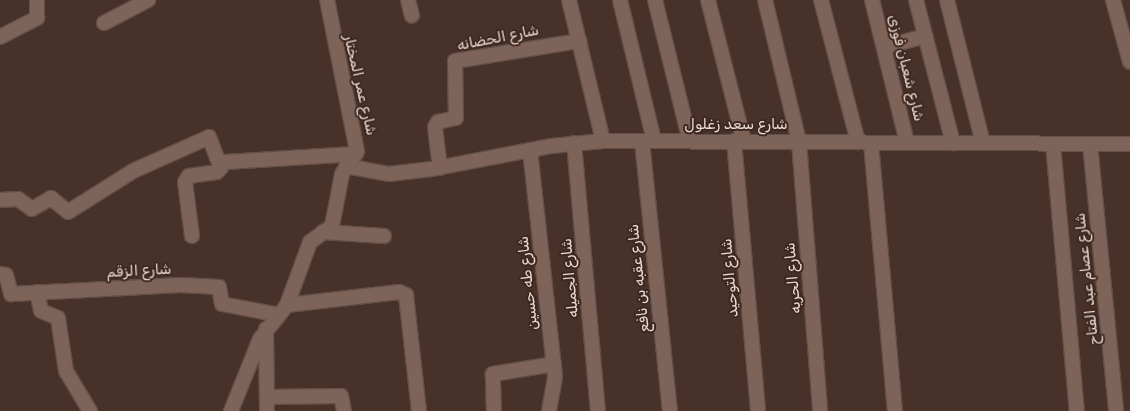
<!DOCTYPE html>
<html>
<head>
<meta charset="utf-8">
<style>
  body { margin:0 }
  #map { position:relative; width:1130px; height:411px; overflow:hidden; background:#483128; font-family:Rubik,Vazirmatn,sans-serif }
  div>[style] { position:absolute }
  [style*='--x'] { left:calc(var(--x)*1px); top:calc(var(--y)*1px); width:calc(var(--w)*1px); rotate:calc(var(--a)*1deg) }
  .roads { filter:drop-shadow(1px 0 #624f47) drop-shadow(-1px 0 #624f47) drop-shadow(0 1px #624f47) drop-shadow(0 -1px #624f47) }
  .minor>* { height:14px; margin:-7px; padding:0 7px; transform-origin:7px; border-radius:7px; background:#7e6359 }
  span { translate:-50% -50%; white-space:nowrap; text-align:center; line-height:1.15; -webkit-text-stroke:4px #3e271e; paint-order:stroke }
  .street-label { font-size:15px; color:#e8d9d3 }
</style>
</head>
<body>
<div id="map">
  <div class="roads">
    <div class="minor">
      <i style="--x:408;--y:0;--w:16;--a:76"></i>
      <i style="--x:569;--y:0;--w:145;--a:76.4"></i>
      <i style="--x:620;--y:0;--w:145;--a:76.4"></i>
      <i style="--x:655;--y:0;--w:145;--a:76.1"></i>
      <i style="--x:708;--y:0;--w:146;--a:75.7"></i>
      <i style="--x:765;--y:0;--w:146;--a:76.5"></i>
      <i style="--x:799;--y:142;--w:270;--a:85.5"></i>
      <i style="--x:821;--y:0;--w:147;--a:75.4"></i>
      <i style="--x:872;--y:0;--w:147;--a:76.2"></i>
      <i style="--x:916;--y:0;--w:148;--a:75.5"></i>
      <i style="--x:947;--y:0;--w:147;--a:75.9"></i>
      <i style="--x:1113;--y:0;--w:64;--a:74.7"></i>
      <i style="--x:104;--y:23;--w:50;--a:-27.6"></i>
      <i style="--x:0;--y:37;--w:42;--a:-27.2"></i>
      <i style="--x:37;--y:18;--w:18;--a:-90"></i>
      <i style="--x:884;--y:47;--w:43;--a:-14.7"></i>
      <i style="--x:642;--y:141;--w:271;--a:84.1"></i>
      <i style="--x:734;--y:141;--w:271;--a:84.9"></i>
      <i style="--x:574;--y:143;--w:269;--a:84.9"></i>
      <i style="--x:871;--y:143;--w:269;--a:84.9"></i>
      <i style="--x:1053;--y:144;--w:268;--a:84.9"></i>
      <i style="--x:1090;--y:144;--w:268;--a:84.4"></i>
      <i style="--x:530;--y:150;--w:228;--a:83.7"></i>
      <i style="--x:555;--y:377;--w:35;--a:100"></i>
      <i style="--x:346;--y:166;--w:44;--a:10.5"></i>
      <i style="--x:389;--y:174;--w:43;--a:-6.6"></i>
      <i style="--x:432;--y:169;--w:122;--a:-10.9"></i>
      <i style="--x:552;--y:146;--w:51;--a:-5.6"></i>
      <i style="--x:603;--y:141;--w:527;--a:0.33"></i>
      <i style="--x:440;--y:168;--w:41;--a:-97"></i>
      <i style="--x:435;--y:127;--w:6;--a:-59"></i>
      <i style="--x:438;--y:122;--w:18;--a:-13"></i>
      <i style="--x:456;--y:118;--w:57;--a:-91"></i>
      <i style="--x:455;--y:61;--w:126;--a:-9.2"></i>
      <i style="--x:0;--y:200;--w:18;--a:-3"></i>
      <i style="--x:18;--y:199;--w:17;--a:36"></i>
      <i style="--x:32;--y:209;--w:22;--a:-30"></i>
      <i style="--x:51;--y:198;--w:22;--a:39"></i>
      <i style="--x:68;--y:212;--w:77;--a:-32.2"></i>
      <i style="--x:133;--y:171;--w:83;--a:-24.1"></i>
      <i style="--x:209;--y:137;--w:33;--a:69"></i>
      <i style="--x:323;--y:232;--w:61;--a:3.8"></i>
      <i style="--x:192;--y:236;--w:54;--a:-97.4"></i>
      <i style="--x:185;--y:182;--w:7;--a:-56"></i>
      <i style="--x:189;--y:176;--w:28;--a:-8"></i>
      <i style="--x:217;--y:172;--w:13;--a:-51"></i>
      <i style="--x:225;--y:162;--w:131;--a:-3.5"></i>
      <i style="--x:0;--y:274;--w:6;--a:9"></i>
      <i style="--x:6;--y:275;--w:20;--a:75"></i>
      <i style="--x:11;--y:294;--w:170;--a:-3"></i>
      <i style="--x:181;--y:285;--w:38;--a:3"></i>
      <i style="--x:219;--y:287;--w:17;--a:80"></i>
      <i style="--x:222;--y:304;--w:58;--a:10.9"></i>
      <i style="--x:37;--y:292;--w:19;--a:78"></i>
      <i style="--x:41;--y:311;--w:18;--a:22"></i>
      <i style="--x:58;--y:318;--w:54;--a:81.4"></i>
      <i style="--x:66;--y:371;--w:47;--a:59"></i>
      <i style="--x:287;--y:305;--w:113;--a:-6.6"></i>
      <i style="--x:399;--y:292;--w:8;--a:23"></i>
      <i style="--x:406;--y:295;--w:117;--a:83.6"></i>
      <i style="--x:266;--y:329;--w:82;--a:89.3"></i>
      <i style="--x:267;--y:397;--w:74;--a:-0.8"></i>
      <i style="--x:341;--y:396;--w:15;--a:79"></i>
      <i style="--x:231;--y:411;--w:78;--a:-68.1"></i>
      <i style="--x:260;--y:339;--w:43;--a:-51.5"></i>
      <i style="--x:287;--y:305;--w:67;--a:-69.9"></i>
      <i style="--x:310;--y:242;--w:27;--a:-36"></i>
      <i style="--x:332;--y:226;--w:53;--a:-79.1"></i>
      <i style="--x:342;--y:174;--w:27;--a:-57"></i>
      <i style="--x:357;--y:151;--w:154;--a:-101.2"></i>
      <i style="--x:494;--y:411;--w:37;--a:-92"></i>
      <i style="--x:493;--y:374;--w:62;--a:-9.3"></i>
    </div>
  </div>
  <div class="street-label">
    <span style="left:498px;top:38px;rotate:-11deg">شارع الحضانه</span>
    <span style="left:906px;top:68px;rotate:76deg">شارع شعبان فوزى</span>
    <span style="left:360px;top:85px;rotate:77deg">شارع عمر المختار</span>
    <span style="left:736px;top:125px">شارع سعد زغلول</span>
    <span style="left:139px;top:271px;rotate:-3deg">شارع الزقم</span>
    <span style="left:570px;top:278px;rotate:-95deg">شارع الجميله</span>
    <span style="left:639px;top:278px;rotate:-96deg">شارع عقبه بن نافع</span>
    <span style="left:730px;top:278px;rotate:-95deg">شارع التوحيد</span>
    <span style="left:793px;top:278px;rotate:-95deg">شارع الحريه</span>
    <span style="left:1087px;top:279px;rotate:-96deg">شارع عصام عبد الفتاح</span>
    <span style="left:528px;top:283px;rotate:-96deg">شارع طه حسين</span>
  </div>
</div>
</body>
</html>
